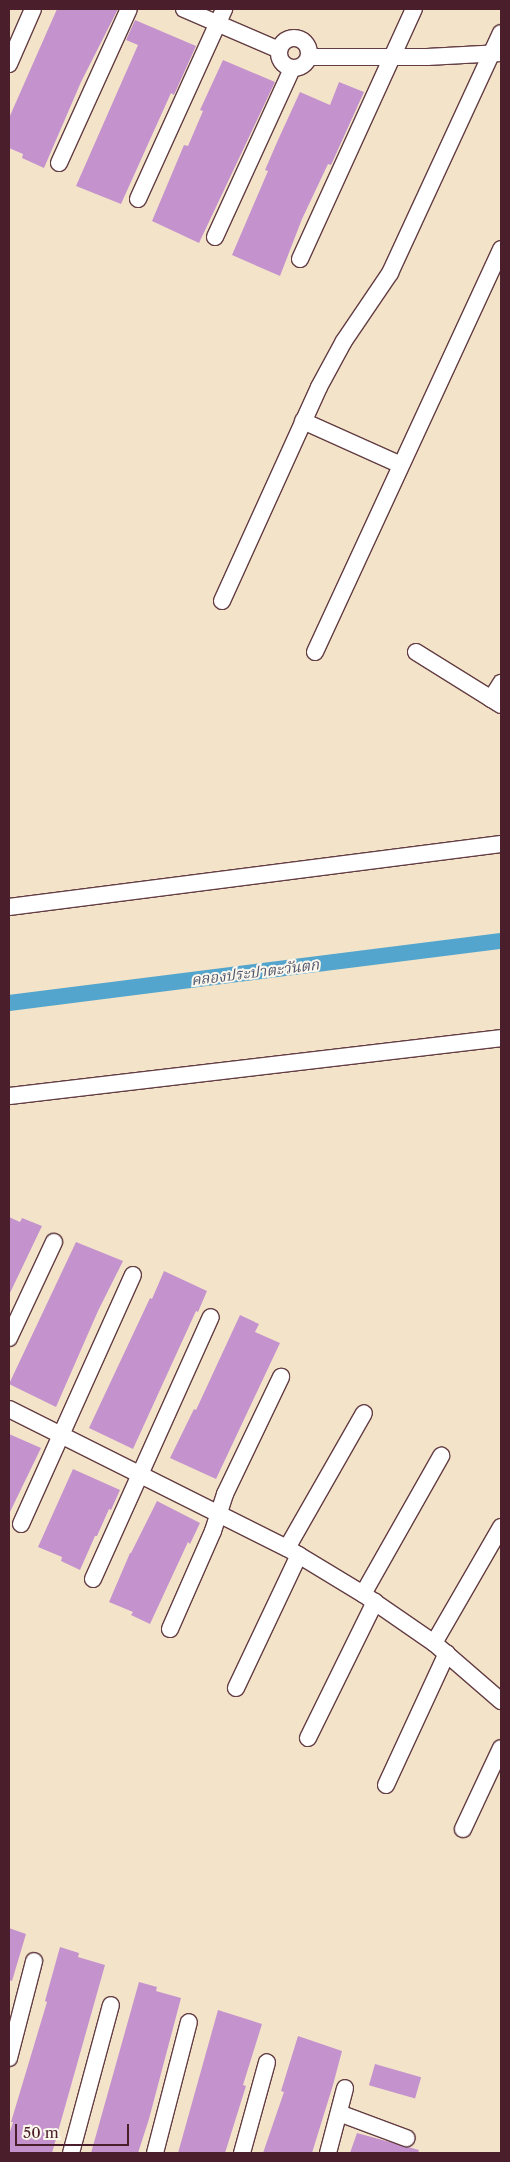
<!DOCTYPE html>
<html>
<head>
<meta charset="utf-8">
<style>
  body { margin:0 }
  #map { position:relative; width:510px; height:2162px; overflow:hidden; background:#f3e4c9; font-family:"Libre Caslon Text","Noto Serif Thai",serif }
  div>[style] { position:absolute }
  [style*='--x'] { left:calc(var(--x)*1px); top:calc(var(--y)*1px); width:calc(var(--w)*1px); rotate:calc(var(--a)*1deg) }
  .canal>* { height:16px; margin:-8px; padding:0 8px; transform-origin:8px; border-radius:8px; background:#53a5ce }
  .building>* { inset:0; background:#c493ce; transform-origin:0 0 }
  .roads { filter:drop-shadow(1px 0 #633d43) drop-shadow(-1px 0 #633d43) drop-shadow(0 1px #633d43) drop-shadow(0 -1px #633d43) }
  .minor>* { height:16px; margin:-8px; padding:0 8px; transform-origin:8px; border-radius:8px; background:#fff }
  .minor>.ring { margin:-8px; padding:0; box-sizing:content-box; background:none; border:16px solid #fff; border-radius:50% }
  span { translate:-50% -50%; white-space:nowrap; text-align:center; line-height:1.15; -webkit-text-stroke:4px #fbf7ec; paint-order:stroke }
  .water-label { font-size:15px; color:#4e556c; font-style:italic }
  .frame { position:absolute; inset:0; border:10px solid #4a1f2b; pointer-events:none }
  .scale { position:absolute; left:15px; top:2124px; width:114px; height:22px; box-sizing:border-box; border:2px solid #4a1f2b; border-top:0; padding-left:6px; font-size:15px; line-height:18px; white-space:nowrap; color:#4a1f2b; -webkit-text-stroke:4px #fbf7ec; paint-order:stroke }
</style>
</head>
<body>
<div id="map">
  <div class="canal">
    <i style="--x:9;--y:1003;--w:496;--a:-7.2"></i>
  </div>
  <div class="building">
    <i style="clip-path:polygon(57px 9px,118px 9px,81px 82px,44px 168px,22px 158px,23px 154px,9px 148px,9px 118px)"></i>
    <i style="clip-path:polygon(135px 20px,196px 46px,174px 95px,171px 93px,121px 204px,76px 186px,138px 45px,126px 40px)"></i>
    <i style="clip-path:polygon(223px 60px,275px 82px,199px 243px,152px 221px,184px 145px,188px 146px,203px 111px,200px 110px)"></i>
    <i style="clip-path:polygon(339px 82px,364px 92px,331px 165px,328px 164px,302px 219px,280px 276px,232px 255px,268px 171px,265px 170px,278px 140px,300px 92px,330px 105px)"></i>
    <i style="clip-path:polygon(9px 1217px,20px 1222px,22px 1218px,42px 1226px,9px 1295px)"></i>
    <i style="clip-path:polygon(76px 1242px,123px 1261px,98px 1311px,56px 1407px,9px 1384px)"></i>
    <i style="clip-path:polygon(164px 1271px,207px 1291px,198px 1312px,196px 1311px,133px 1449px,89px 1428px,150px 1298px,152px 1299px)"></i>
    <i style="clip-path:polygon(240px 1315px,259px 1324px,255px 1332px,280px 1343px,216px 1479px,170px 1458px,194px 1409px,196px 1410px)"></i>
    <i style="clip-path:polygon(9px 1434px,41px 1448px,9px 1514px)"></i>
    <i style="clip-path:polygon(73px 1469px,120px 1490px,111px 1510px,109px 1509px,97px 1536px,95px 1536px,80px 1570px,61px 1561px,62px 1557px,38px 1547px)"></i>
    <i style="clip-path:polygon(157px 1501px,200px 1523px,190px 1544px,188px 1542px,150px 1624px,131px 1615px,133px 1612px,109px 1602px,130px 1553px,131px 1553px)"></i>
    <i style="clip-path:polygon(9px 1928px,26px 1934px,12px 1981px,9px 1980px)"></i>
    <i style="clip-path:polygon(60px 1947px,79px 1953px,78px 1957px,105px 1965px,52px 2153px,9px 2153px,9px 2135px,13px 2122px,11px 2122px,47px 2002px,45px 2001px)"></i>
    <i style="clip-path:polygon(139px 1982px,157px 1987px,156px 1991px,181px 1998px,149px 2119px,138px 2153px,91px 2153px)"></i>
    <i style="clip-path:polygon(218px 2010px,262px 2024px,243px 2085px,246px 2086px,225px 2153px,178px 2153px)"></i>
    <i style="clip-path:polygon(298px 2036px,342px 2051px,333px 2085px,312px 2153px,263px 2153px,284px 2092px,281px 2091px)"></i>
    <i style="left:375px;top:2064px;width:48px;height:22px;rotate:16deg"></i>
    <i style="clip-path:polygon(357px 2133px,419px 2150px,418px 2153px,350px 2153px)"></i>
  </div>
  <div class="roads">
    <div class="minor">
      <i style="--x:184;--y:9;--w:103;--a:23.3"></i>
      <i class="ring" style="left:279px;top:38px;width:14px;height:14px"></i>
      <i style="--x:309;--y:57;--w:118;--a:0"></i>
      <i style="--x:427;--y:57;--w:74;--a:-3.1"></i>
      <i style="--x:9;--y:64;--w:60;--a:-66.4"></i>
      <i style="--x:59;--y:163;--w:169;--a:-65.6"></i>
      <i style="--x:138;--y:199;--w:209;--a:-65.6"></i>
      <i style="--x:215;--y:237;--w:185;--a:-65.4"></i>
      <i style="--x:300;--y:259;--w:275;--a:-65.5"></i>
      <i style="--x:303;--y:421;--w:107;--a:24.2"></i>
      <i style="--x:222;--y:601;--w:235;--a:-65.6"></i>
      <i style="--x:319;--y:387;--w:52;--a:-61.5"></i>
      <i style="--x:344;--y:341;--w:82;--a:-55.9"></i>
      <i style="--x:390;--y:273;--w:264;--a:-65.2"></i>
      <i style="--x:315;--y:652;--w:444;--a:-65.2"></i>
      <i style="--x:416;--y:652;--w:100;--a:31.9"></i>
      <i style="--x:491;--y:699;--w:19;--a:-58"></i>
      <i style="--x:9;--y:907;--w:496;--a:-7.3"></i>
      <i style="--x:9;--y:1096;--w:495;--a:-6.7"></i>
      <i style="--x:9;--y:1338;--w:106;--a:-64.9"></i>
      <i style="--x:9;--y:1409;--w:311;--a:26.6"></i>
      <i style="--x:287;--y:1548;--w:89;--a:31.2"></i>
      <i style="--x:363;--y:1594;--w:86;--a:34.6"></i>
      <i style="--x:434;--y:1643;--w:89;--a:40.9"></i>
      <i style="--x:21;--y:1524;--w:273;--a:-65.8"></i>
      <i style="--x:287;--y:1548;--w:155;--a:-60.3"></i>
      <i style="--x:93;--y:1579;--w:287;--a:-65.8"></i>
      <i style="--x:363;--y:1594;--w:159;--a:-60.5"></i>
      <i style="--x:170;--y:1629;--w:107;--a:-66.3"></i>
      <i style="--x:213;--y:1531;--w:39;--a:-72"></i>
      <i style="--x:225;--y:1494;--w:130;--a:-64.4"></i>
      <i style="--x:434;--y:1643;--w:134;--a:-60"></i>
      <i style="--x:236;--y:1688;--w:147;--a:-64.7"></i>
      <i style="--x:308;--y:1738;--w:152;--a:-63.8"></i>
      <i style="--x:386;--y:1785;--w:145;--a:-65.2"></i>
      <i style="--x:463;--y:1829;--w:89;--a:-64.9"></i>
      <i style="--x:9;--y:2058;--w:100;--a:-75.5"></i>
      <i style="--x:339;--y:2113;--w:72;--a:20.5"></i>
      <i style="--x:71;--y:2153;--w:153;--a:-74.9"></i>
      <i style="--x:155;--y:2153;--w:135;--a:-75.5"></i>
      <i style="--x:242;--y:2153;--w:94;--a:-74.6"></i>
      <i style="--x:328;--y:2153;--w:67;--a:-75.3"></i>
    </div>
  </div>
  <div class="water-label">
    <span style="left:255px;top:972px;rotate:-7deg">คลองประปาตะวันตก</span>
  </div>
  <div class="frame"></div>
  <div class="scale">50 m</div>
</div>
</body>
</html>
